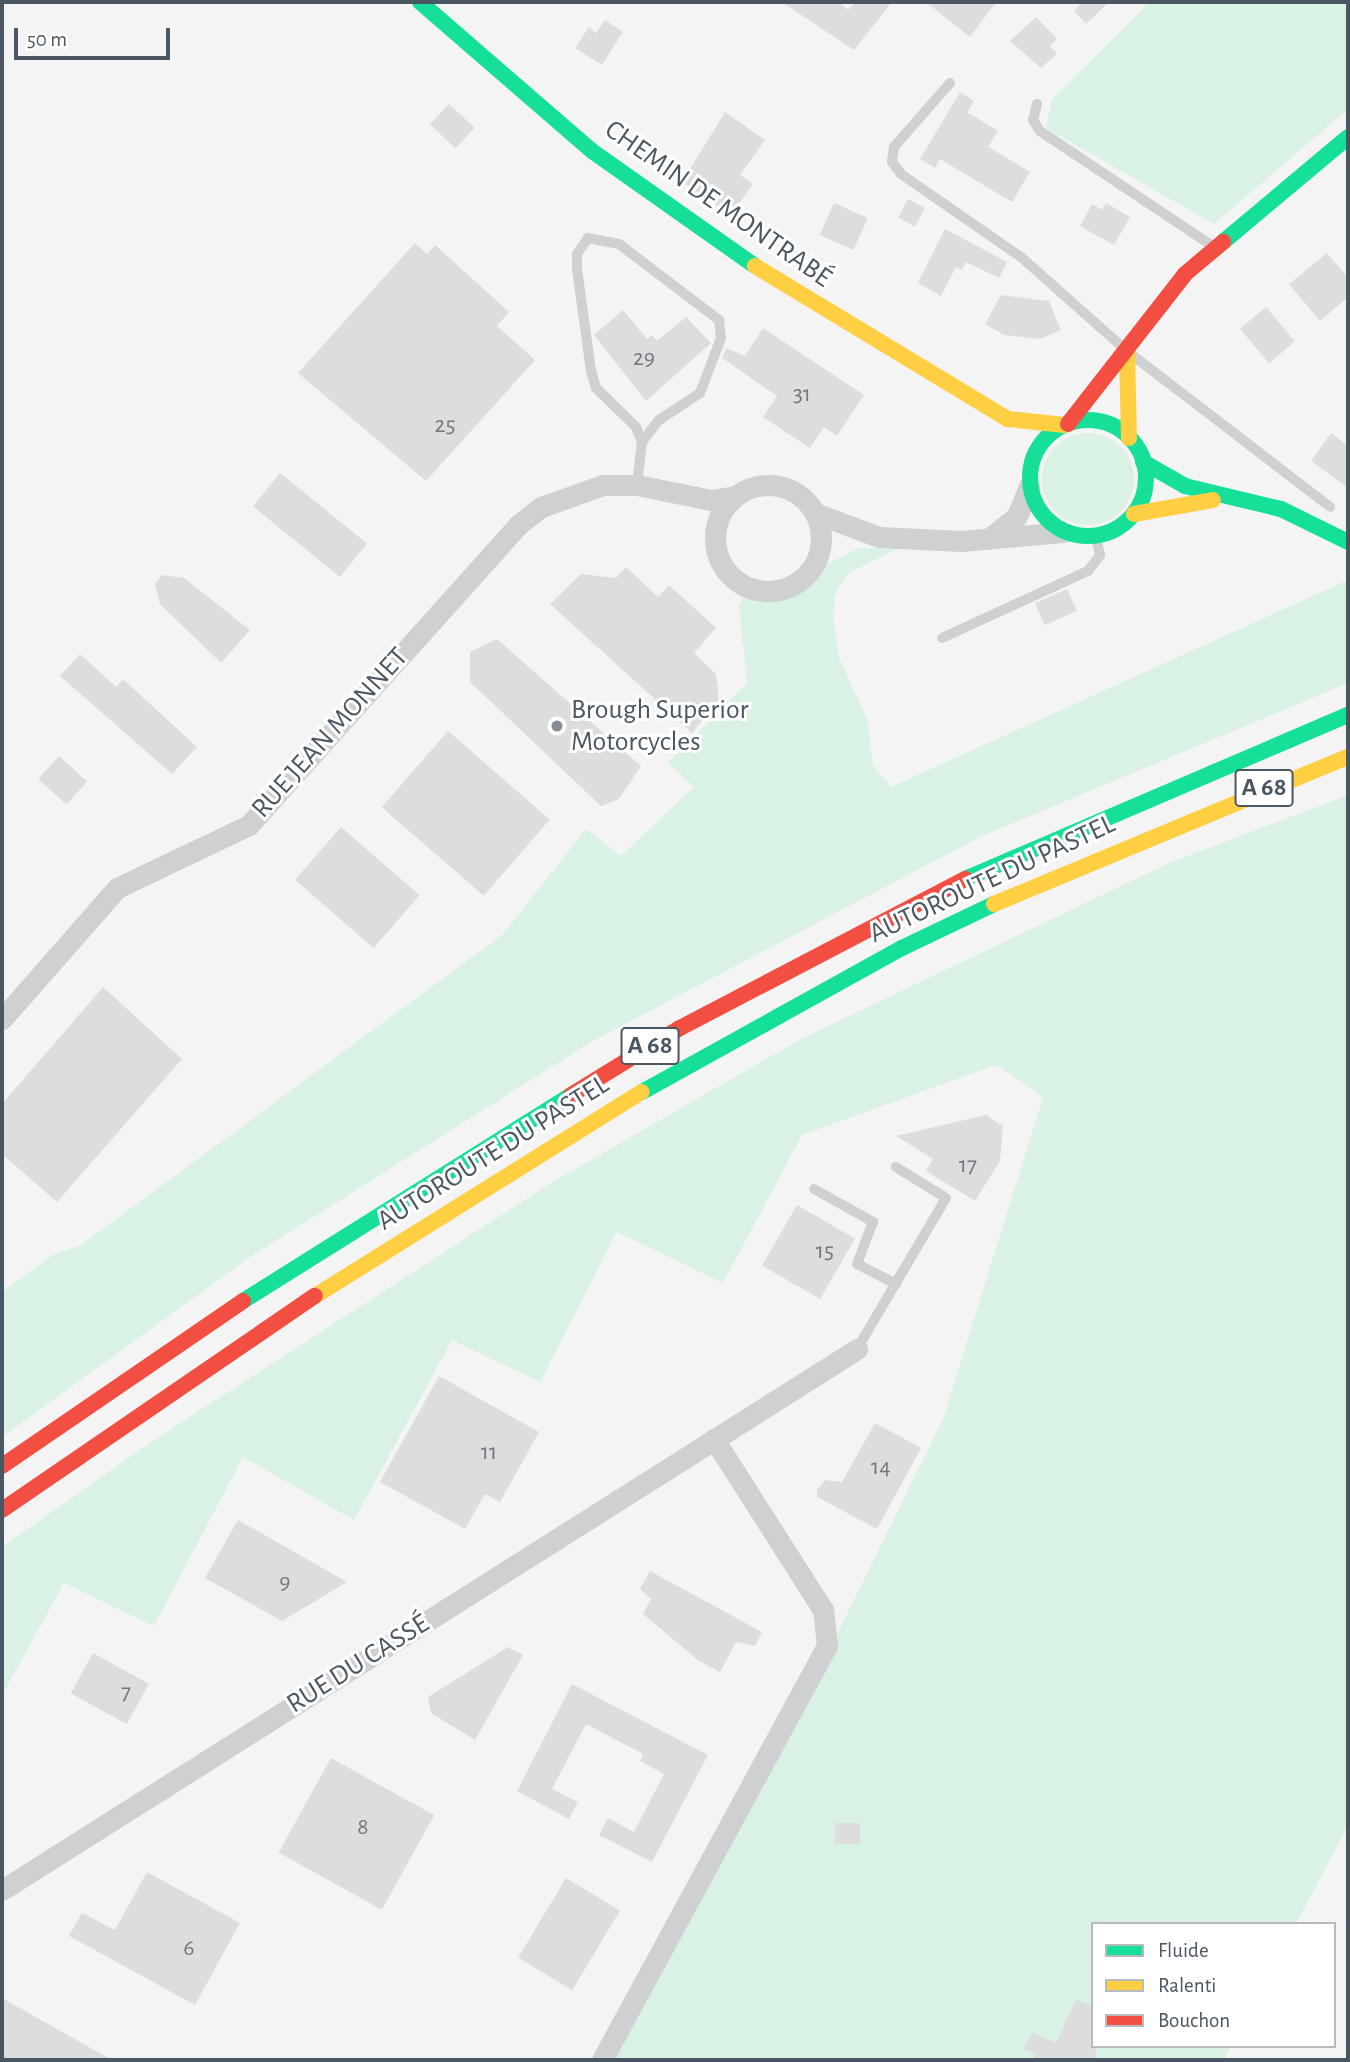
<!DOCTYPE html>
<html>
<head>
<meta charset="utf-8">
<style>
  body { margin:0 }
  #map { position:relative; width:1350px; height:2062px; overflow:hidden; background:#f4f4f4; font-family:"Alegreya Sans",sans-serif }
  div>[style] { position:absolute }
  [style*='--x'] { left:calc(var(--x)*1px); top:calc(var(--y)*1px); width:calc(var(--w)*1px); rotate:calc(var(--a)*1deg) }
  .green>* { inset:0; background:#d9f2e3 }
  .round { border-radius:50% }
  .building>* { inset:0; background:#ddddde; transform-origin:0 0 }
  .lane>* { height:10px; margin:-5px; padding:0 5px; transform-origin:5px; border-radius:5px; background:#ced0d2 }
  .street>* { height:21px; margin:-10.5px; padding:0 10.5px; transform-origin:10.5px; border-radius:10.5px; background:#ced0d2 }
  .street>.ring { margin:-10.5px; padding:0; box-sizing:content-box; background:none; border:21px solid #ced0d2; border-radius:50% }
  .fast>* { height:16px; margin:-8px; padding:0 8px; transform-origin:8px; border-radius:8px; background:#16e098 }
  .fast>.ring { margin:-8px; padding:0; box-sizing:content-box; background:none; border:16px solid #16e098; border-radius:50% }
  .slow>* { height:16px; margin:-8px; padding:0 8px; transform-origin:8px; border-radius:8px; background:#ffcf43 }
  .jam>* { height:16px; margin:-8px; padding:0 8px; transform-origin:8px; border-radius:8px; background:#f24e42 }
  .dots>* { width:19px; height:19px; translate:-50% -50%; box-sizing:border-box; border:4px solid #fff; border-radius:50% }
  span { translate:-50% -50%; white-space:nowrap; text-align:center; line-height:1.15; -webkit-text-stroke:6px #fff; paint-order:stroke }
  .number-label { font-size:24px; color:#707881 }
  .number-label span { -webkit-text-stroke-width:0 }
  .shield-label span { padding:2px 5px; background:#fff; border:2px solid; border-radius:5px; -webkit-text-stroke-width:0 }
  .shield-label { font-size:26px; color:#4a5661; font-weight:700 }
  .street-label { font-size:28px; color:#4a5661 }
  .poi-label { font-size:28px; color:#4a5661 }
  .left { translate:0 -50%; text-align:left }
  .frame { position:absolute; inset:0; border:4px solid #4a5661; pointer-events:none }
  .legend { position:absolute; left:1091px; top:1922px; width:245px; height:126px; box-sizing:border-box; background:#fff; border:2px solid #b7bbc0; margin:0; padding:9px 12px; list-style:none; font-size:21px; color:#4a5661 }
  .legend li { display:flex; align-items:center; gap:14px; height:35px }
  .legend b { width:35px; border:2px solid #b7bbc0 }
  .scale { position:absolute; left:14px; top:28px; width:156px; height:32px; box-sizing:border-box; border:4px solid #4a5661; border-top:0; padding-left:9px; font-size:21px; line-height:24px; white-space:nowrap; color:#4a5661; -webkit-text-stroke:5px #fff; paint-order:stroke }
</style>
</head>
<body>
<div id="map">
  <div class="green">
    <i style="clip-path:polygon(1150px 2px,1348px 2px,1348px 109px,1214px 224px,1046px 128px,1052px 99px)"></i>
    <i class="round" style="left:1042px;top:433px;width:92px;height:92px"></i>
    <i style="clip-path:polygon(859px 548px,899px 548px,850px 572px,836px 591px,833px 616px,838px 655px,867px 719px,873px 766px,891px 787px,1348px 580px,1348px 683px,980px 837px,591px 1042px,250px 1257px,2px 1437px,2px 1292px,53px 1255px,81px 1245px,502px 935px,586px 829px,621px 856px,694px 787px,668px 763px,747px 683px,739px 606px,744px 597px,766px 602px,805px 590px,827px 564px)"></i>
    <i style="clip-path:polygon(1348px 795px,1348px 1825px,1296px 1924px,1093px 1924px,1093px 2046px,1231px 2046px,1224px 2060px,601px 2060px,821px 1667px,943px 1419px,1043px 1097px,996px 1065px,802px 1135px,723px 1283px,617px 1232px,540px 1382px,452px 1340px,354px 1520px,243px 1457px,154px 1626px,64px 1583px,2px 1695px,2px 1547px,148px 1444px,551px 1183px,801px 1039px,1169px 863px)"></i>
  </div>
  <div class="building">
    <i style="clip-path:polygon(782px 2px,839px 2px,848px 10px,855px 2px,892px 2px,854px 50px)"></i>
    <i style="clip-path:polygon(926px 2px,996px 2px,970px 37px)"></i>
    <i style="clip-path:polygon(1083px 2px,1109px 2px,1086px 24px,1074px 11px)"></i>
    <i style="clip-path:polygon(1036px 17px,1057px 39px,1050px 46px,1057px 54px,1041px 68px,1010px 41px)"></i>
    <i style="clip-path:polygon(605px 20px,623px 32px,602px 65px,575px 48px,589px 27px,596px 33px)"></i>
    <i style="clip-path:polygon(960px 92px,974px 101px,967px 112px,998px 131px,988px 147px,1030px 172px,1012px 202px,940px 159px,935px 168px,920px 159px)"></i>
    <i style="left:449px;top:104px;width:35px;height:28px;rotate:43deg"></i>
    <i style="clip-path:polygon(725px 112px,765px 140px,740px 175px,753px 184px,730px 216px,682px 182px)"></i>
    <i style="left:908px;top:199px;width:19px;height:21px;rotate:28deg"></i>
    <i style="left:834px;top:203px;width:37px;height:35px;rotate:24deg"></i>
    <i style="clip-path:polygon(1106px 203px,1130px 217px,1114px 245px,1080px 226px,1092px 204px,1102px 210px)"></i>
    <i style="clip-path:polygon(945px 229px,1007px 262px,999px 278px,966px 262px,962px 270px,956px 267px,941px 296px,918px 283px)"></i>
    <i style="clip-path:polygon(415px 243px,427px 254px,435px 245px,509px 312px,497px 326px,535px 360px,426px 481px,298px 373px)"></i>
    <i style="clip-path:polygon(1327px 253px,1348px 278px,1348px 297px,1320px 321px,1289px 284px)"></i>
    <i style="clip-path:polygon(1001px 295px,1049px 301px,1061px 330px,1040px 339px,1004px 335px,985px 324px)"></i>
    <i style="left:1266px;top:307px;width:45px;height:34px;rotate:50deg"></i>
    <i style="clip-path:polygon(623px 310px,647px 339px,652px 335px,657px 341px,686px 317px,711px 343px,646px 401px,594px 335px)"></i>
    <i style="clip-path:polygon(763px 328px,864px 395px,837px 436px,824px 427px,810px 448px,763px 417px,777px 396px,722px 358px,726px 348px,745px 356px)"></i>
    <i style="clip-path:polygon(1331px 433px,1348px 446px,1348px 488px,1311px 461px)"></i>
    <i style="left:280px;top:473px;width:112px;height:43px;rotate:39deg"></i>
    <i style="clip-path:polygon(626px 567px,658px 597px,669px 585px,716px 628px,694px 653px,716px 674px,719px 700px,692px 733px,550px 604px,581px 574px,616px 578px)"></i>
    <i style="clip-path:polygon(162px 575px,184px 578px,250px 630px,221px 663px,160px 604px,155px 584px)"></i>
    <i style="left:1067px;top:589px;width:24px;height:35px;rotate:66deg"></i>
    <i style="clip-path:polygon(497px 639px,641px 766px,619px 799px,601px 806px,470px 682px,470px 652px)"></i>
    <i style="clip-path:polygon(80px 654px,116px 687px,123px 679px,197px 747px,172px 774px,60px 676px)"></i>
    <i style="left:448px;top:731px;width:135px;height:101px;rotate:41deg"></i>
    <i style="left:59px;top:756px;width:38px;height:31px;rotate:42deg"></i>
    <i style="left:341px;top:827px;width:104px;height:70px;rotate:41deg"></i>
    <i style="clip-path:polygon(103px 987px,182px 1059px,57px 1202px,2px 1154px,2px 1104px)"></i>
    <i style="clip-path:polygon(986px 1115px,1003px 1126px,1000px 1161px,975px 1201px,926px 1171px,933px 1159px,896px 1136px)"></i>
    <i style="left:797px;top:1205px;width:67px;height:70px;rotate:30deg"></i>
    <i style="clip-path:polygon(439px 1376px,539px 1432px,500px 1502px,485px 1494px,465px 1529px,380px 1482px)"></i>
    <i style="clip-path:polygon(875px 1423px,921px 1448px,877px 1529px,817px 1497px,817px 1490px,825px 1480px,842px 1482px)"></i>
    <i style="clip-path:polygon(238px 1520px,347px 1582px,282px 1621px,205px 1578px)"></i>
    <i style="clip-path:polygon(650px 1571px,762px 1632px,755px 1646px,736px 1642px,720px 1672px,699px 1661px,643px 1614px,651px 1599px,640px 1589px)"></i>
    <i style="clip-path:polygon(508px 1647px,523px 1655px,475px 1740px,431px 1713px,428px 1697px)"></i>
    <i style="left:93px;top:1653px;width:64px;height:46px;rotate:29deg"></i>
    <i style="clip-path:polygon(572px 1684px,708px 1755px,652px 1862px,599px 1835px,608px 1818px,634px 1832px,664px 1774px,640px 1761px,643px 1754px,586px 1724px,552px 1789px,578px 1802px,569px 1819px,517px 1791px)"></i>
    <i style="left:331px;top:1758px;width:118px;height:108px;rotate:29deg"></i>
    <i style="left:835px;top:1823px;width:25px;height:21px"></i>
    <i style="clip-path:polygon(147px 1872px,240px 1923px,195px 2005px,69px 1936px,82px 1913px,115px 1930px)"></i>
    <i style="left:566px;top:1878px;width:63px;height:93px;rotate:31deg"></i>
    <i style="clip-path:polygon(2px 1998px,112px 2060px,2px 2060px)"></i>
    <i style="clip-path:polygon(1076px 1999px,1093px 2007px,1096px 2060px,1032px 2060px,1035px 2054px,1024px 2049px,1032px 2032px,1056px 2043px)"></i>
  </div>
  <div class="lane">
    <i style="--x:950;--y:83;--w:85;--a:131.2"></i>
    <i style="--x:894;--y:147;--w:15;--a:98"></i>
    <i style="--x:892;--y:162;--w:15;--a:53"></i>
    <i style="--x:901;--y:174;--w:146;--a:34.7"></i>
    <i style="--x:1021;--y:257;--w:142;--a:41.6"></i>
    <i style="--x:1127;--y:351;--w:256;--a:37.5"></i>
    <i style="--x:1037;--y:104;--w:16;--a:104"></i>
    <i style="--x:1033;--y:120;--w:13;--a:58"></i>
    <i style="--x:1040;--y:131;--w:209;--a:33.7"></i>
    <i style="--x:637;--y:485;--w:43;--a:-83.4"></i>
    <i style="--x:642;--y:442;--w:16;--a:-112"></i>
    <i style="--x:636;--y:427;--w:56;--a:-135.7"></i>
    <i style="--x:596;--y:388;--w:18;--a:-106"></i>
    <i style="--x:591;--y:371;--w:103;--a:-97.8"></i>
    <i style="--x:577;--y:269;--w:15;--a:-90"></i>
    <i style="--x:577;--y:254;--w:19;--a:-55"></i>
    <i style="--x:588;--y:238;--w:32;--a:11"></i>
    <i style="--x:619;--y:244;--w:126;--a:37.2"></i>
    <i style="--x:719;--y:320;--w:18;--a:84"></i>
    <i style="--x:721;--y:338;--w:59;--a:110.9"></i>
    <i style="--x:700;--y:393;--w:49;--a:146.6"></i>
    <i style="--x:659;--y:420;--w:28;--a:128"></i>
    <i style="--x:942;--y:638;--w:161;--a:-24.7"></i>
    <i style="--x:1088;--y:571;--w:20;--a:-53"></i>
    <i style="--x:1100;--y:555;--w:19;--a:-102"></i>
    <i style="--x:814;--y:1189;--w:68;--a:29.2"></i>
    <i style="--x:873;--y:1222;--w:45;--a:110.9"></i>
    <i style="--x:857;--y:1264;--w:44;--a:27.1"></i>
    <i style="--x:857;--y:1349;--w:175;--a:-59.5"></i>
    <i style="--x:946;--y:1198;--w:59;--a:-148.2"></i>
  </div>
  <div class="street">
    <i class="ring" style="left:715px;top:485px;width:85px;height:85px"></i>
    <i style="--x:815;--y:513;--w:68;--a:20.6"></i>
    <i style="--x:879;--y:537;--w:82;--a:2.8"></i>
    <i style="--x:961;--y:541;--w:102;--a:-5"></i>
    <i style="--x:990;--y:538;--w:35;--a:-39"></i>
    <i style="--x:1017;--y:516;--w:32;--a:-68"></i>
    <i style="--x:2;--y:1019;--w:174;--a:-48.7"></i>
    <i style="--x:117;--y:888;--w:146;--a:-25.5"></i>
    <i style="--x:249;--y:825;--w:403;--a:-48.1"></i>
    <i style="--x:518;--y:525;--w:29;--a:-38"></i>
    <i style="--x:541;--y:507;--w:66;--a:-19.5"></i>
    <i style="--x:603;--y:485;--w:34;--a:0"></i>
    <i style="--x:637;--y:485;--w:76;--a:11.5"></i>
    <i style="--x:711;--y:500;--w:25;--a:-9"></i>
    <i style="--x:2;--y:1890;--w:1012;--a:-32.32"></i>
    <i style="--x:602;--y:2060;--w:471;--a:-61.5"></i>
    <i style="--x:827;--y:1646;--w:36;--a:-96"></i>
    <i style="--x:823;--y:1610;--w:203;--a:-122.5"></i>
  </div>
  <div class="fast">
    <i style="--x:420;--y:2;--w:228;--a:40.9"></i>
    <i style="--x:592;--y:151;--w:199;--a:35.2"></i>
    <i style="--x:1223;--y:242;--w:163;--a:-40"></i>
    <i class="ring" style="left:1030px;top:420px;width:100px;height:100px"></i>
    <i style="--x:1143;--y:462;--w:48;--a:29.7"></i>
    <i style="--x:1185;--y:486;--w:99;--a:13.5"></i>
    <i style="--x:1281;--y:509;--w:75;--a:26.2"></i>
    <i style="--x:965;--y:879;--w:417;--a:-23.2"></i>
    <i style="--x:642;--y:1092;--w:297;--a:-29"></i>
    <i style="--x:902;--y:948;--w:102;--a:-25.6"></i>
    <i style="--x:243;--y:1301;--w:387;--a:-32.1"></i>
  </div>
  <div class="slow">
    <i style="--x:755;--y:266;--w:296;--a:31.2"></i>
    <i style="--x:1008;--y:419;--w:57;--a:6"></i>
    <i style="--x:1127;--y:351;--w:87;--a:88.7"></i>
    <i style="--x:1134;--y:514;--w:80;--a:-10"></i>
    <i style="--x:994;--y:904;--w:383;--a:-22.6"></i>
    <i style="--x:315;--y:1296;--w:385;--a:-32"></i>
  </div>
  <div class="jam">
    <i style="--x:1068;--y:424;--w:190;--a:-52"></i>
    <i style="--x:1185;--y:274;--w:50;--a:-40.1"></i>
    <i style="--x:571;--y:1095;--w:128;--a:-31.6"></i>
    <i style="--x:680;--y:1028;--w:322;--a:-27.6"></i>
    <i style="--x:2;--y:1466;--w:292;--a:-34.4"></i>
    <i style="--x:2;--y:1510;--w:379;--a:-34.4"></i>
  </div>
  <div class="dots">
    <i style="left:557px;top:726px;background:#868d94"></i>
  </div>
  <div class="number-label">
    <span style="left:644px;top:359px">29</span>
    <span style="left:802px;top:395px">31</span>
    <span style="left:445px;top:426px">25</span>
    <span style="left:968px;top:1166px">17</span>
    <span style="left:825px;top:1252px">15</span>
    <span style="left:489px;top:1453px">11</span>
    <span style="left:881px;top:1468px">14</span>
    <span style="left:285px;top:1583px">9</span>
    <span style="left:126px;top:1693px">7</span>
    <span style="left:363px;top:1828px">8</span>
    <span style="left:189px;top:1949px">6</span>
  </div>
  <div class="shield-label">
    <span style="left:1264px;top:788px">A 68</span>
    <span style="left:650px;top:1046px">A 68</span>
  </div>
  <div class="street-label">
    <span style="left:718px;top:204px;rotate:35deg">CHEMIN DE MONTRABÉ</span>
    <span style="left:330px;top:733px;rotate:-48deg">RUE JEAN MONNET</span>
    <span style="left:992px;top:879px;rotate:-25deg">AUTOROUTE DU PASTEL</span>
    <span style="left:493px;top:1153px;rotate:-32deg">AUTOROUTE DU PASTEL</span>
    <span style="left:358px;top:1664px;rotate:-32deg">RUE DU CASSÉ</span>
  </div>
  <div class="poi-label">
    <span class="left" style="left:571px;top:726px">Brough Superior<br>Motorcycles</span>
  </div>
  <div class="frame"></div>
  <ul class="legend">
  <li><b style="height:9px;background:#16e098"></b>Fluide</li>
  <li><b style="height:9px;background:#ffcf43"></b>Ralenti</li>
  <li><b style="height:9px;background:#f24e42"></b>Bouchon</li>
  </ul>
  <div class="scale">50 m</div>
</div>
</body>
</html>
